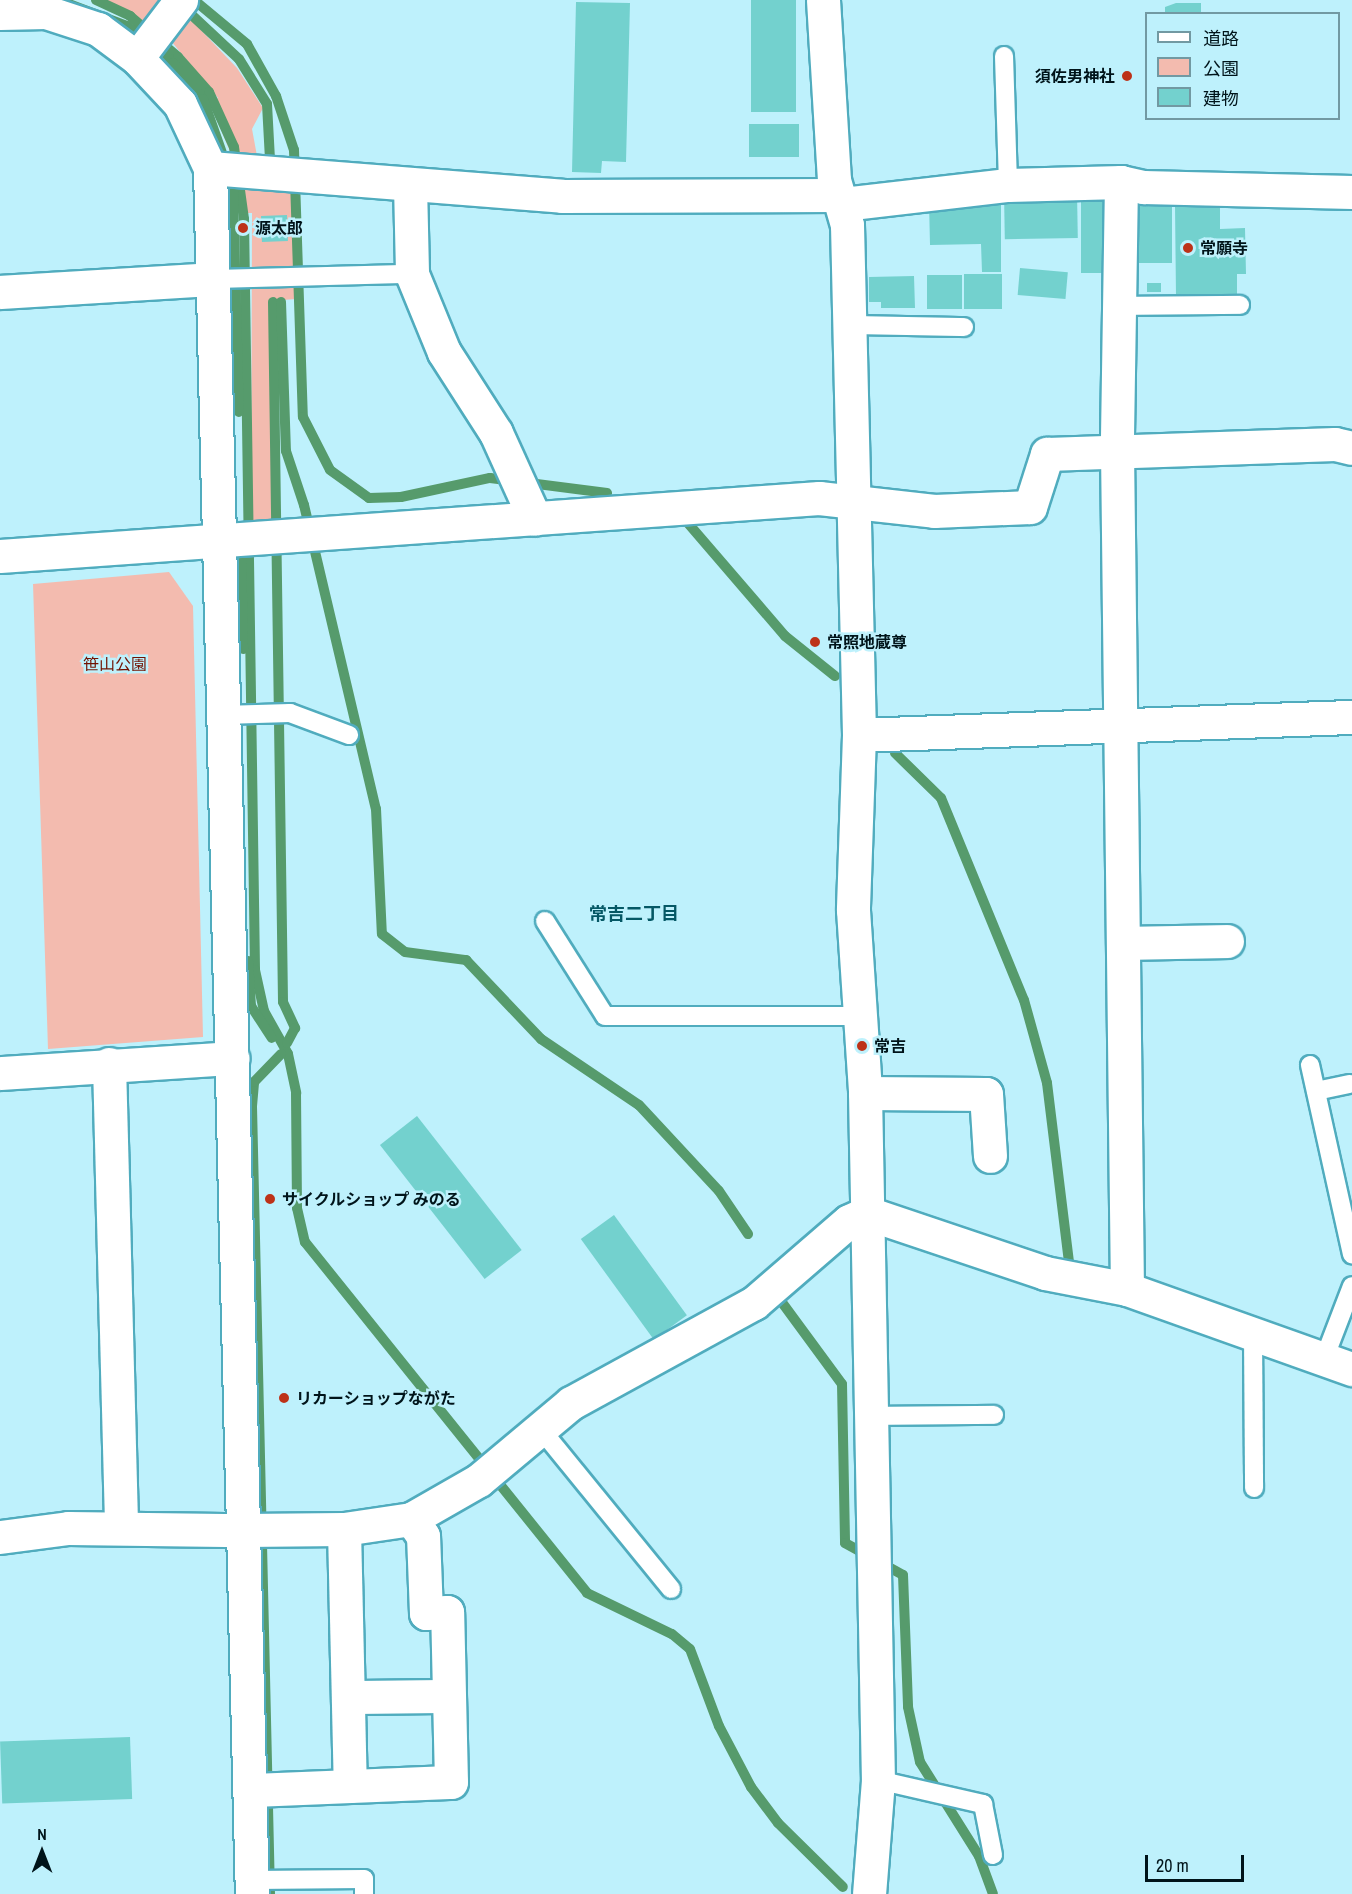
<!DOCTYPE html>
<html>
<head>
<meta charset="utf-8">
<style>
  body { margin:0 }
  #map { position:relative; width:1352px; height:1894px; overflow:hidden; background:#bef1fc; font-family:"Archivo Narrow","Noto Sans JP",sans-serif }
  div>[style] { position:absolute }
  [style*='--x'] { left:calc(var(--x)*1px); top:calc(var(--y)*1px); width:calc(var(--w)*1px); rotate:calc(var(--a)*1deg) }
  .green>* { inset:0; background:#f3bbaf }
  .stream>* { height:10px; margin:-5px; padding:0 5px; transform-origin:5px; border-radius:5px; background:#569b6c }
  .building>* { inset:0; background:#73d1ce; transform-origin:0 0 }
  .roads { filter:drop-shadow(2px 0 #50acbe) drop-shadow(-2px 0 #50acbe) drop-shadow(0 2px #50acbe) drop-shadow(0 -2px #50acbe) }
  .service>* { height:18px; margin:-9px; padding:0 9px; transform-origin:9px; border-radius:9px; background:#fff }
  .minor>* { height:33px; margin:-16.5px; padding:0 16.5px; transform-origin:16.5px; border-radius:16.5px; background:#fff }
  .tertiary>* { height:33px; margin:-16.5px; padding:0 16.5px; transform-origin:16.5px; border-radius:16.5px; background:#fff }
  .dots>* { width:16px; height:16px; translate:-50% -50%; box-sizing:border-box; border:3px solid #bef1fc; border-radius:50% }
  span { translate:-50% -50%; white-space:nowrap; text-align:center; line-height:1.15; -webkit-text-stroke:5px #bef1fc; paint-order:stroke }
  .poi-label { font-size:16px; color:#00141a; font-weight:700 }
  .right { translate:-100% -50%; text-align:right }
  .left { translate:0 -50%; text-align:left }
  .park-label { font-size:16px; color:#711201 }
  .neighbourhood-label { font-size:18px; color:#055865; font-weight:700 }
  .legend { position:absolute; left:1145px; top:12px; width:195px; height:108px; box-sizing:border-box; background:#bef1fc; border:2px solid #7299a2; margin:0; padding:8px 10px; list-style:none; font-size:18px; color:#00141a }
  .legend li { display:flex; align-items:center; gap:12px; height:30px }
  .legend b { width:30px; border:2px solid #7299a2 }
  .north { position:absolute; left:12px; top:1822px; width:60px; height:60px; -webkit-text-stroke:4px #bef1fc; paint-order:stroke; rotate:0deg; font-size:16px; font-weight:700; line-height:24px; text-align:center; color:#00141a }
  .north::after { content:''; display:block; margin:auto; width:21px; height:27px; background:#00141a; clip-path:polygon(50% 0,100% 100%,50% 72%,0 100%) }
  .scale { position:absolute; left:1145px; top:1855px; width:99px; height:27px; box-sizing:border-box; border:3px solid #00141a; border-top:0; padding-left:8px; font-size:18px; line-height:21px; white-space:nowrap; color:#00141a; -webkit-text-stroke:4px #bef1fc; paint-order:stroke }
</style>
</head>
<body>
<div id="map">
  <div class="green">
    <i style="clip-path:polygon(107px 0,166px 0,196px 25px,237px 68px,263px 108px,252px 129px,262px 183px,293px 189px,296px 299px,269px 301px,273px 529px,251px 531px,252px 213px,240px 213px,229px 149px,209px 101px,218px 98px,167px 36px)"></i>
    <i style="clip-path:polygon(169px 572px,193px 606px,203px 1037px,48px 1049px,33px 584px)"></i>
  </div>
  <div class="stream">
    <i style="--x:96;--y:0;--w:38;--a:25"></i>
    <i style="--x:130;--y:16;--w:63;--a:40.5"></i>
    <i style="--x:178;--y:57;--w:47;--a:48.5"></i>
    <i style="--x:209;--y:92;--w:60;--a:65.6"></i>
    <i style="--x:234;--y:147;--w:73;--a:82.1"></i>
    <i style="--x:244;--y:219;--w:751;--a:89.16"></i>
    <i style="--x:255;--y:970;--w:42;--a:77.6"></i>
    <i style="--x:264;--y:1011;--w:49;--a:60.8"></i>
    <i style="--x:288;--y:1054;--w:40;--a:78"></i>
    <i style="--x:296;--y:1093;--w:115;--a:89.5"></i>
    <i style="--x:297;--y:1208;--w:35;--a:77"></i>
    <i style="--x:305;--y:1242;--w:450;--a:51.2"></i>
    <i style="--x:587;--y:1593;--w:94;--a:25.8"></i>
    <i style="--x:672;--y:1634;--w:23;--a:40"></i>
    <i style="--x:690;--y:1649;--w:82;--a:69.4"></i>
    <i style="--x:719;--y:1726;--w:69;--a:62.3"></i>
    <i style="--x:751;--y:1787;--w:45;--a:53.1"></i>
    <i style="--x:778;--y:1823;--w:91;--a:44.6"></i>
    <i style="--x:194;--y:0;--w:69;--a:39.7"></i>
    <i style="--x:247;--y:44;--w:60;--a:60.9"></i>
    <i style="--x:276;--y:96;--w:57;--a:71.6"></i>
    <i style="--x:294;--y:150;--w:267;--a:88.1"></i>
    <i style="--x:303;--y:417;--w:59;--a:63"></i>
    <i style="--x:330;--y:470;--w:48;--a:35.7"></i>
    <i style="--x:369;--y:498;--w:32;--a:-2"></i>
    <i style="--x:401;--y:497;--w:91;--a:-12.1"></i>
    <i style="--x:490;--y:478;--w:118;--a:7.3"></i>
    <i style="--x:61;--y:1;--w:71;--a:20.7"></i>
    <i style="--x:127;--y:26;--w:59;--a:38.8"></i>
    <i style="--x:173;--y:63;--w:47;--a:50.2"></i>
    <i style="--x:203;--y:99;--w:72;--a:70.6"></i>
    <i style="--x:181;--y:5;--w:79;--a:43"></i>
    <i style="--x:239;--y:59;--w:53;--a:58.1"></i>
    <i style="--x:267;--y:104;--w:55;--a:86.9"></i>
    <i style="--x:233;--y:190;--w:222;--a:88.5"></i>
    <i style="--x:273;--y:302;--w:700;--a:89.18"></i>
    <i style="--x:283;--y:1002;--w:29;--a:65"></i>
    <i style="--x:295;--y:1028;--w:17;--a:118"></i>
    <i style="--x:281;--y:302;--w:149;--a:88.1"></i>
    <i style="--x:286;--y:451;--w:57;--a:71.6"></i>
    <i style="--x:304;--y:505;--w:312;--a:76.7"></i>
    <i style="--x:376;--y:809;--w:125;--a:87.3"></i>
    <i style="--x:382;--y:934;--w:29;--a:38"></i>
    <i style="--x:405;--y:952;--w:62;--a:7.5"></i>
    <i style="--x:466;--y:960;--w:109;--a:46.5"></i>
    <i style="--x:541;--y:1039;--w:118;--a:34"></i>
    <i style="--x:639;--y:1105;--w:117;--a:47.1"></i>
    <i style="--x:719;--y:1191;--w:52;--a:56"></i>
    <i style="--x:687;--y:522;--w:150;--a:49.3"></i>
    <i style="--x:785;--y:636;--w:64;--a:38.7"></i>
    <i style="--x:241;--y:541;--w:108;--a:88.9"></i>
    <i style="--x:895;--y:753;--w:64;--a:44.4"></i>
    <i style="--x:941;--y:798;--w:218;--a:67.7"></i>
    <i style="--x:1024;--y:1000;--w:86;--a:74.5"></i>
    <i style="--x:1047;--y:1083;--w:189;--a:83"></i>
    <i style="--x:248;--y:961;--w:45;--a:86.2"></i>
    <i style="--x:251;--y:1006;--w:38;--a:57"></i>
    <i style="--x:778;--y:1297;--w:108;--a:53.7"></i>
    <i style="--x:842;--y:1384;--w:159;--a:88.9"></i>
    <i style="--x:845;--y:1543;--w:66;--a:28.9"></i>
    <i style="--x:903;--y:1575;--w:132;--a:87.8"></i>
    <i style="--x:908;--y:1707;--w:56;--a:77.7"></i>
    <i style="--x:920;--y:1762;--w:111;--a:57.9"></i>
    <i style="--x:979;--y:1856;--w:40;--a:69.8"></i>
    <i style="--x:270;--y:1894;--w:788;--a:-91.31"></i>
    <i style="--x:252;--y:1106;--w:24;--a:-85"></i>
    <i style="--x:254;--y:1082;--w:39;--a:-46"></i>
  </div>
  <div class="building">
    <i style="left:751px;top:0;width:45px;height:112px"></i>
    <i style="clip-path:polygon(576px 2px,630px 3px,626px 162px,602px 161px,601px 173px,572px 172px)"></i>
    <i style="clip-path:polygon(1176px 3px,1201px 3px,1201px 14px,1165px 14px,1165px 7px)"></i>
    <i style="left:749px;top:124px;width:50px;height:33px"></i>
    <i style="left:1077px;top:192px;width:46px;height:73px;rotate:89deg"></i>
    <i style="left:1081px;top:194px;width:32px;height:79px"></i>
    <i style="clip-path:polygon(1001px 201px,1001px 272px,982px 272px,981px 244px,930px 245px,929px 202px)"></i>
    <i style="clip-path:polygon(1220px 204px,1220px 229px,1245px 228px,1246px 274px,1237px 274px,1237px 295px,1176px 296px,1175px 205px)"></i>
    <i style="left:1133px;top:205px;width:39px;height:58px"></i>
    <i style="left:287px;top:215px;width:26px;height:26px;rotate:88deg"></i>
    <i style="left:1020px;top:268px;width:48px;height:27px;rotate:5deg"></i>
    <i style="left:1002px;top:274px;width:35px;height:38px;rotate:90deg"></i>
    <i style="left:962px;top:275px;width:34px;height:35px;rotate:90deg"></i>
    <i style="clip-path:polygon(914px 276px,915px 308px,881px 308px,881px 302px,869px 302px,869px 277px)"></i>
    <i style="left:1147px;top:283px;width:14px;height:9px"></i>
    <i style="left:417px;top:1116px;width:170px;height:47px;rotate:52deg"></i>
    <i style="left:614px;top:1215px;width:124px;height:41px;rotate:54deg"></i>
    <i style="left:130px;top:1737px;width:62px;height:130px;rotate:88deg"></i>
  </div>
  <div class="roads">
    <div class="service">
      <i style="--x:1004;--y:56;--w:129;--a:88.2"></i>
      <i style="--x:215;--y:279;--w:197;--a:-1.5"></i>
      <i style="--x:1120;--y:306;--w:120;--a:-0.5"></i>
      <i style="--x:849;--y:325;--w:115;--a:1"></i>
      <i style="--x:223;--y:715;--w:67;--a:-1.7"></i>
      <i style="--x:290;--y:713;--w:63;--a:20.4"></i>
      <i style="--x:545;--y:921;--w:112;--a:57.7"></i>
      <i style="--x:605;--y:1016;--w:255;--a:0"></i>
      <i style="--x:1310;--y:1065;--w:194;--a:77.5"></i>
      <i style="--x:1316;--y:1091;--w:34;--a:-12"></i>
      <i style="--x:1253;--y:1334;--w:154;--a:89.6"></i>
      <i style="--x:1324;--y:1359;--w:78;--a:-69"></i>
      <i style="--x:872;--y:1416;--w:122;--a:-0.5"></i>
      <i style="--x:539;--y:1427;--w:209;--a:50.8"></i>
      <i style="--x:878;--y:1780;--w:108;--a:12.9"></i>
      <i style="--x:983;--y:1804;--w:52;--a:78.9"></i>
      <i style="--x:252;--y:1880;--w:112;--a:-0.5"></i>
      <i style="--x:364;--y:1879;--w:15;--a:90"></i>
    </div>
    <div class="minor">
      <i style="--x:823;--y:0;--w:180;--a:86.5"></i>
      <i style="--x:834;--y:180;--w:47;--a:73.9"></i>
      <i style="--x:847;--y:225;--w:510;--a:88.65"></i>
      <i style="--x:859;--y:735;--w:175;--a:92"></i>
      <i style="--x:853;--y:910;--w:183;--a:86.2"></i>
      <i style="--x:865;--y:1093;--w:687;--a:88.92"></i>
      <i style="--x:878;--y:1780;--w:114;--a:94.5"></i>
      <i style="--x:0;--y:13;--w:46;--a:-1.2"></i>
      <i style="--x:46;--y:12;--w:55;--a:18.1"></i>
      <i style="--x:98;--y:29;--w:49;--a:36.6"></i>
      <i style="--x:137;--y:58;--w:63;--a:46.9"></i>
      <i style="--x:180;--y:104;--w:71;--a:64.9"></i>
      <i style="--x:210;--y:168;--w:1727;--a:88.61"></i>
      <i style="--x:137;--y:58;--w:73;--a:-52.8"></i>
      <i style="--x:210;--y:168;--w:353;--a:4.5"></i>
      <i style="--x:562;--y:196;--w:273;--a:-0.2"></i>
      <i style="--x:1121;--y:182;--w:267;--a:90.9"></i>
      <i style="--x:1117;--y:449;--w:840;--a:89.32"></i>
      <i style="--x:410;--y:184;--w:90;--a:88.7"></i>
      <i style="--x:412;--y:274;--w:84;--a:67.7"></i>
      <i style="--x:444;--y:352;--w:96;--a:57.3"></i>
      <i style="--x:496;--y:433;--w:94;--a:65.6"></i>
      <i style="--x:843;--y:204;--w:166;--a:-6.6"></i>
      <i style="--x:1008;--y:185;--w:113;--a:-1.5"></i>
      <i style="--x:1121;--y:182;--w:23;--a:13"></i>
      <i style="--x:1143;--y:187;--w:209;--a:1.4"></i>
      <i style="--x:0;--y:292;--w:215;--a:-3.5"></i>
      <i style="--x:0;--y:556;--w:821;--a:-4.05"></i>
      <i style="--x:819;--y:498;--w:116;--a:6.4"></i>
      <i style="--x:934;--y:511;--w:96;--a:-2.4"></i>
      <i style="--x:1030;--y:507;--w:56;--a:-72.2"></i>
      <i style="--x:1047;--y:454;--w:288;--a:-2"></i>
      <i style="--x:1335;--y:444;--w:17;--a:13"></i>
      <i style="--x:859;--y:735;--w:493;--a:-2.1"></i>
      <i style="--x:1124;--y:943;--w:103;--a:-1.1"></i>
      <i style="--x:109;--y:1064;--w:464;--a:88.5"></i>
      <i style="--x:0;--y:1073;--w:233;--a:-3.7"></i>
      <i style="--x:865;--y:1093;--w:121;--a:0.5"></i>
      <i style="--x:986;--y:1094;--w:62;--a:86.3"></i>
      <i style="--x:344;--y:1529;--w:257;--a:88.7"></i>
      <i style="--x:244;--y:1530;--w:100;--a:-0.6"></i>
      <i style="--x:344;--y:1529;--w:68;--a:-8.5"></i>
      <i style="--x:411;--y:1519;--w:78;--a:-29.8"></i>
      <i style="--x:479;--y:1480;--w:120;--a:-39.9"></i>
      <i style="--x:571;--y:1403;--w:209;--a:-28.7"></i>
      <i style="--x:754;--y:1303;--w:125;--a:-40.8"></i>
      <i style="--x:849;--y:1221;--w:20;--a:-24"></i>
      <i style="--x:867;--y:1213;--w:188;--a:18.6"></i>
      <i style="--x:1045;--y:1273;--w:84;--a:11"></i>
      <i style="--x:1127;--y:1289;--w:239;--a:19.6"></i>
      <i style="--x:349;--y:1697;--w:99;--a:-0.6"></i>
      <i style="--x:251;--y:1790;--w:200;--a:-2.3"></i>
      <i style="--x:451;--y:1782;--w:170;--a:-91.3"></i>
      <i style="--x:447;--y:1612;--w:21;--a:177"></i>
      <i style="--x:426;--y:1613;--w:77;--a:-92.2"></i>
      <i style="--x:423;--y:1536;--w:21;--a:-125"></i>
    </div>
    <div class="tertiary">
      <i style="--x:0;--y:1537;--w:69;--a:-7.5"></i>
      <i style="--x:68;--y:1528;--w:176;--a:0.7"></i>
    </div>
  </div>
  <div class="dots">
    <i style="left:1127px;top:76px;background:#bd3218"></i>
    <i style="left:243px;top:228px;background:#bd3218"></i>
    <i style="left:1188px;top:248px;background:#bd3218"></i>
    <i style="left:815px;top:642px;background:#bd3218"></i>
    <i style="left:862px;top:1046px;background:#bd3218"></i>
    <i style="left:270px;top:1199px;background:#bd3218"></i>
    <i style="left:284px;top:1398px;background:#bd3218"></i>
  </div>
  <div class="poi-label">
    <span class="right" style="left:1115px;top:76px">須佐男神社</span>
    <span class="left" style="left:255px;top:228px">源太郎</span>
    <span class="left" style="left:1200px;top:248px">常願寺</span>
    <span class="left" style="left:827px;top:642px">常照地蔵尊</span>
    <span class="left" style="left:874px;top:1046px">常吉</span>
    <span class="left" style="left:282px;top:1199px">サイクルショップ みのる</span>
    <span class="left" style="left:296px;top:1398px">リカーショップながた</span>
  </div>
  <div class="park-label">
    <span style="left:115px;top:664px">笹山公園</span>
  </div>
  <div class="neighbourhood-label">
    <span style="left:634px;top:914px">常吉二丁目</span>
  </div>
  <ul class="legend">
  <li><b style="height:8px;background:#fff"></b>道路</li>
  <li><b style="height:16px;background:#f3bbaf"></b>公園</li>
  <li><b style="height:16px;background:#73d1ce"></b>建物</li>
  </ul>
  <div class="north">N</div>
  <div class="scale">20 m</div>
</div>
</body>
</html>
